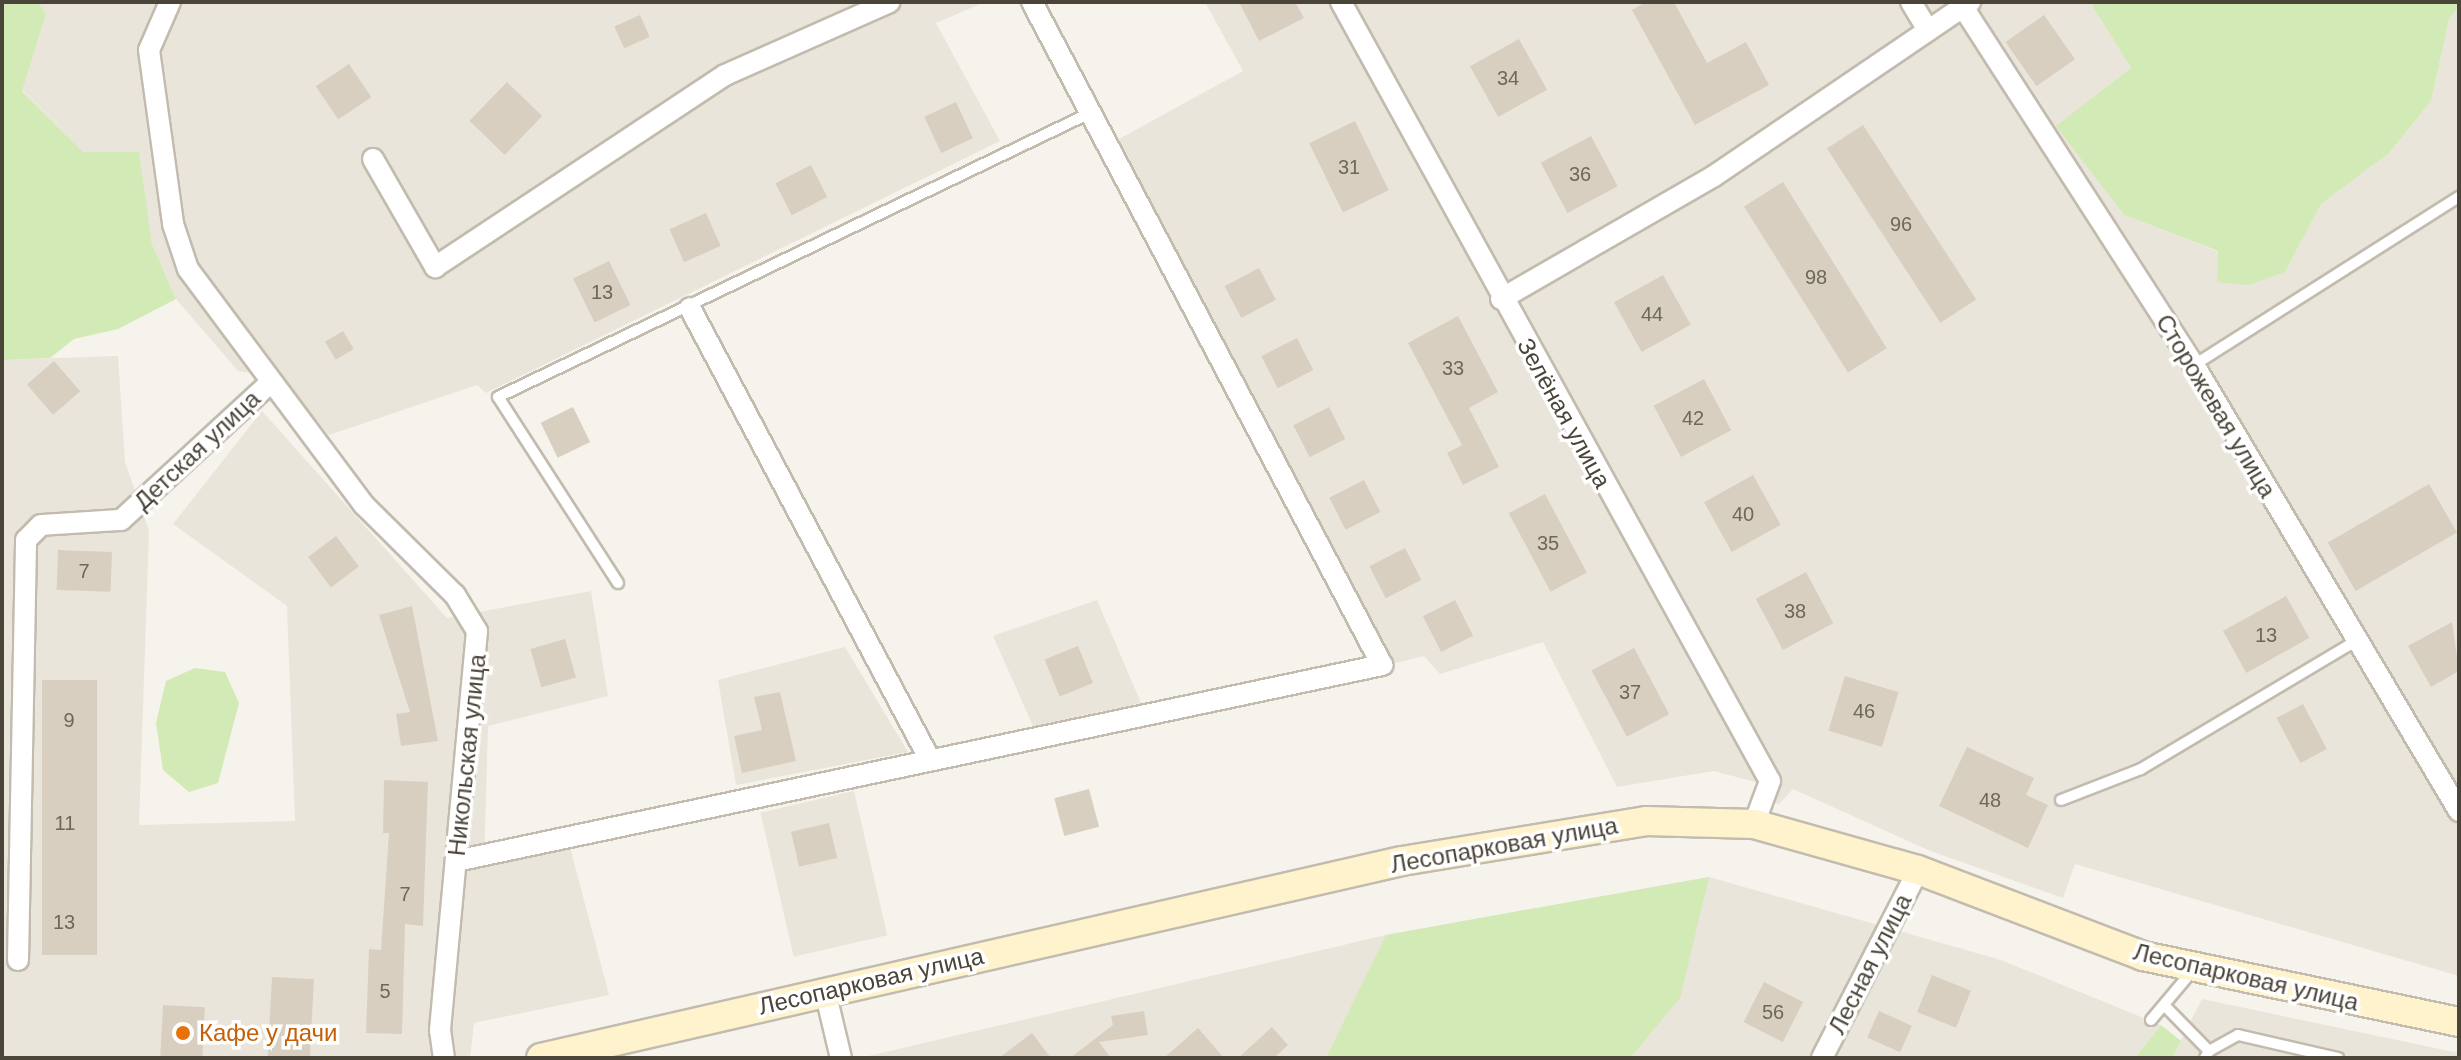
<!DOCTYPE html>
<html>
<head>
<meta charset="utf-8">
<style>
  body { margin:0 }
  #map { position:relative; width:2461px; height:1060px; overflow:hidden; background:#f6f3ec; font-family:Arial,sans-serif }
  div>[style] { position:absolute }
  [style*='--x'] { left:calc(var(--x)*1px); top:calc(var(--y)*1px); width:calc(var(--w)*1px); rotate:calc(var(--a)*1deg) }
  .residential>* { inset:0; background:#eae5da; transform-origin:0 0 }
  .green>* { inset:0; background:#d2eab5 }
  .building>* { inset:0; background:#d8cfc1; transform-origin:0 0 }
  .roads { filter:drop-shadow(2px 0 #c2bbae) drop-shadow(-2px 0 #c2bbae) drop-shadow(0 2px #c2bbae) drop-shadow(0 -2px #c2bbae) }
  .lane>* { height:10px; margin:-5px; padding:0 5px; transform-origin:5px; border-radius:5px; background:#fff }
  .street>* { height:20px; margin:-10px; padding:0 10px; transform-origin:10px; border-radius:10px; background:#fff }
  .secondary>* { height:28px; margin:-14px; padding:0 14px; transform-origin:14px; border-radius:14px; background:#fff3cd }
  .dots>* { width:22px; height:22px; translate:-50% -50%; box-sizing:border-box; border:4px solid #fff; border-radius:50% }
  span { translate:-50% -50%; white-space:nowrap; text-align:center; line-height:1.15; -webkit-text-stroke:7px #fff; paint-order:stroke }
  .number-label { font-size:20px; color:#6e675b }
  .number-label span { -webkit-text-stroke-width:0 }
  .street-label { font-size:24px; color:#4b4439 }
  .food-label { font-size:24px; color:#c56008 }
  .left { translate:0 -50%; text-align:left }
  .frame { position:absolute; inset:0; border:4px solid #4b4439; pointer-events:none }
</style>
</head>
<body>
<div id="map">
  <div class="residential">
    <i style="clip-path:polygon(38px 2px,985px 2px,936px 23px,1000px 141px,486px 393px,477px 385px,329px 435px,280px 377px,238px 371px,176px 299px,152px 244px,138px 152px,83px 152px,22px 90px,46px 14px)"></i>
    <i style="clip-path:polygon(1205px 2px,2090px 2px,2131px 68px,2057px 126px,2124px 215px,2219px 252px,2217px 282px,2285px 272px,2321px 204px,2389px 153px,2431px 101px,2449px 19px,2459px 7px,2459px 976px,2075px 864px,2063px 898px,1928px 850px,1793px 789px,1779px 804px,1757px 800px,1759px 783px,1714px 771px,1617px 787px,1543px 642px,1440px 674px,1424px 656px,1392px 664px,1119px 139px,1243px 71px)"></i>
    <i style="clip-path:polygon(118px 356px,125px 462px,149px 531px,139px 825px,295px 821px,287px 606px,173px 524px,262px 411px,447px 618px,591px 591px,608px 696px,488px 726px,484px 867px,570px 847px,609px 995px,474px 1023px,470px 1058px,2px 1058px,2px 360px)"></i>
    <i style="clip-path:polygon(1097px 600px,1141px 703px,1033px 726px,993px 636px)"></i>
    <i style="clip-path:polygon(845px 647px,908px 752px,736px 785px,718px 680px)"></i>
    <i style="left:854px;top:791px;width:148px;height:96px;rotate:77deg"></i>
    <i style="clip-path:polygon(1709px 877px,2001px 960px,2161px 1025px,2135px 1058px,860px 1058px,1386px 935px)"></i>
    <i style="clip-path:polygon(2202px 999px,2459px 1053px,2459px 1058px,2172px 1058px)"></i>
  </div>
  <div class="green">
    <i style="clip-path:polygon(2px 2px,38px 2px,46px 14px,22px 91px,83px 152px,139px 152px,152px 244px,176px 299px,118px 329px,74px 339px,50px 358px,2px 360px)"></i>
    <i style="clip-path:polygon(2090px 2px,2459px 2px,2459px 7px,2449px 19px,2431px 101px,2389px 153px,2321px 204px,2285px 272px,2248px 285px,2217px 282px,2218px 251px,2124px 215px,2056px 126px,2131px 68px)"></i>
    <i style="clip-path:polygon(195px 668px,225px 672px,239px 703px,218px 783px,189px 792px,163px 770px,156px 723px,166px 681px)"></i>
    <i style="clip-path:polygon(1709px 877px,1680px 998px,1630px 1058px,1326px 1058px,1386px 935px)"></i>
    <i style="clip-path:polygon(2161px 1025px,2181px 1041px,2172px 1058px,2135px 1058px)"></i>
  </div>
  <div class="building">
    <i style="clip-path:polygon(1239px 2px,1295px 2px,1304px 18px,1259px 41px)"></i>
    <i style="clip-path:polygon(1646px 2px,1674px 2px,1707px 63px,1746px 42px,1769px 85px,1695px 125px,1632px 10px)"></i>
    <i style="left:640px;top:15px;width:24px;height:28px;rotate:66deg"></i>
    <i style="left:2044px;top:15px;width:54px;height:47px;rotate:55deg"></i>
    <i style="left:1519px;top:39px;width:58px;height:56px;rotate:61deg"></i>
    <i style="left:349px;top:64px;width:40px;height:40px;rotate:56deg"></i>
    <i style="left:507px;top:82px;width:49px;height:54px;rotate:44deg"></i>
    <i style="left:956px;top:102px;width:40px;height:35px;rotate:65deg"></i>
    <i style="left:1355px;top:121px;width:77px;height:51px;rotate:64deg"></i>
    <i style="left:1863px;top:125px;width:208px;height:43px;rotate:57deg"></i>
    <i style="left:1591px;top:136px;width:57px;height:57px;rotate:62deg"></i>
    <i style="left:811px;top:165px;width:36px;height:40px;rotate:63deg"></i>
    <i style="left:1783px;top:182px;width:196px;height:46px;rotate:58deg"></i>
    <i style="left:706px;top:213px;width:36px;height:40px;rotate:66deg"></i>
    <i style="left:609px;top:261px;width:49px;height:40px;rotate:64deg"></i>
    <i style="left:1259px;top:268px;width:36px;height:39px;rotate:62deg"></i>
    <i style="left:1663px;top:275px;width:57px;height:56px;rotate:61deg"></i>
    <i style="clip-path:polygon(1458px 316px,1498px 392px,1469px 408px,1499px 467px,1463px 485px,1447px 453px,1462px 445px,1408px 343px)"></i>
    <i style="left:343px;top:331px;width:21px;height:21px;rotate:59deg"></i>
    <i style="left:1297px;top:338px;width:36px;height:40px;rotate:63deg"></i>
    <i style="left:54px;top:361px;width:40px;height:36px;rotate:49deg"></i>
    <i style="left:1704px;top:379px;width:58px;height:57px;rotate:62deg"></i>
    <i style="left:573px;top:407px;width:39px;height:36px;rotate:64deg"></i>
    <i style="left:1329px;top:407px;width:36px;height:40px;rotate:63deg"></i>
    <i style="left:1753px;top:475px;width:57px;height:56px;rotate:61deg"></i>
    <i style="left:1364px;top:480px;width:36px;height:39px;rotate:63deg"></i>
    <i style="left:2429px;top:484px;width:56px;height:117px;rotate:60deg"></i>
    <i style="left:1545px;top:494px;width:89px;height:41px;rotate:62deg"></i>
    <i style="left:336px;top:536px;width:38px;height:35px;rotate:53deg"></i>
    <i style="left:1405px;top:548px;width:36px;height:40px;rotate:63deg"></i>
    <i style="left:58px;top:550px;width:54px;height:40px;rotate:2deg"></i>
    <i style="left:1806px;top:572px;width:58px;height:57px;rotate:62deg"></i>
    <i style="left:2286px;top:596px;width:48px;height:72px;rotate:61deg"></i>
    <i style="left:1455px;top:600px;width:40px;height:36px;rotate:63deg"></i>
    <i style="clip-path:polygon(412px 606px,438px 741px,401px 746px,396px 714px,410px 712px,379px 615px)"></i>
    <i style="clip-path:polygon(2452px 622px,2459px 671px,2431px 687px,2408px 646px)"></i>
    <i style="left:565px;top:639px;width:40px;height:36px;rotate:74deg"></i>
    <i style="left:1078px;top:646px;width:40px;height:36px;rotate:68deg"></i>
    <i style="left:1634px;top:648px;width:75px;height:48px;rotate:62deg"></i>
    <i style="left:1845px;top:676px;width:56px;height:57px;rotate:17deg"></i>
    <i style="left:42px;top:680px;width:55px;height:275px"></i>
    <i style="clip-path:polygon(780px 692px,796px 761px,742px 773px,734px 736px,762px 730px,754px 697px)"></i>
    <i style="left:2303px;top:704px;width:51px;height:30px;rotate:62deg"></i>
    <i style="clip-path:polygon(1967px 747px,2034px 778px,2026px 795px,2048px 805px,2028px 848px,1939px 806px)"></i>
    <i style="clip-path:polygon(384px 780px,428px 782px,423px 926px,405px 924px,402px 1034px,366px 1033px,369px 949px,381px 950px,389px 833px,383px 833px)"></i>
    <i style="left:1089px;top:789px;width:39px;height:36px;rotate:75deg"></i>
    <i style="left:829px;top:823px;width:36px;height:39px;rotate:77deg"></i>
    <i style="left:1932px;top:975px;width:42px;height:40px;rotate:22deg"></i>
    <i style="left:272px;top:977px;width:42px;height:81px;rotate:3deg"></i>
    <i style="left:1764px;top:982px;width:44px;height:45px;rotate:27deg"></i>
    <i style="left:163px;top:1005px;width:42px;height:53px;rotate:3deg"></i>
    <i style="clip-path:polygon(1144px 1011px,1148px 1035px,1099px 1042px,1111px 1058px,1070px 1058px,1113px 1025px,1111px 1016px)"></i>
    <i style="left:1879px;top:1011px;width:36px;height:29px;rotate:24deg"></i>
    <i style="clip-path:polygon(1272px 1027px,1288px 1045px,1274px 1058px,1238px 1058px)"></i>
    <i style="clip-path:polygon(1198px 1028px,1224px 1058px,1164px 1058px)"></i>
    <i style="clip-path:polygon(1032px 1033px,1051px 1058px,999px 1058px)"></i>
  </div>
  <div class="roads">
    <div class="lane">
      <i style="--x:2194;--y:365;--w:314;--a:-32.4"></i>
      <i style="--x:618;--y:583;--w:221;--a:-122.8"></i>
      <i style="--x:498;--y:397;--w:657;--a:-25.63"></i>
      <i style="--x:2061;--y:800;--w:86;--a:-21.2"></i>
      <i style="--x:2141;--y:769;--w:250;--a:-30.8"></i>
      <i style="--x:2164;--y:1005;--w:64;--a:45.6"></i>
      <i style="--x:2209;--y:1051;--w:8;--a:120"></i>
      <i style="--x:2151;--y:1020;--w:65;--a:-50"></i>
      <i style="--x:2209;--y:1051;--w:33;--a:-29"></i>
      <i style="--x:2238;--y:1035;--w:103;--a:13"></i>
    </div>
    <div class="street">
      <i style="--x:170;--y:2;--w:52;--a:113.6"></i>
      <i style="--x:149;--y:50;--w:176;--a:82.1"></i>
      <i style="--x:173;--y:224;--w:47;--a:71.6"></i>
      <i style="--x:188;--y:269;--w:294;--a:53.3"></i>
      <i style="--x:364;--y:505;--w:128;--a:44.7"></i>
      <i style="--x:455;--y:595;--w:42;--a:58.6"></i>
      <i style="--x:477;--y:631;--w:401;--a:95.3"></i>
      <i style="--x:440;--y:1030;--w:28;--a:82"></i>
      <i style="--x:1341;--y:2;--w:889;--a:61.16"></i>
      <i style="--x:1770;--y:781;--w:46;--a:110.4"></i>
      <i style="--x:1911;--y:2;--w:33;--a:59"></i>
      <i style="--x:1963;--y:7;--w:426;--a:57.2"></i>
      <i style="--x:2194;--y:365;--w:519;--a:59.28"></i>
      <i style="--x:373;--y:159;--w:125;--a:60.1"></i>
      <i style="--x:435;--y:267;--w:348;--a:-33.5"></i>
      <i style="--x:725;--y:75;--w:180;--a:-23.9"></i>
      <i style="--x:1501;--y:299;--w:246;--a:-30"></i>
      <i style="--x:1714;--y:176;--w:310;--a:-34.2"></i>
      <i style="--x:690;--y:308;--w:512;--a:62.03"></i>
      <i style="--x:456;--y:861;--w:947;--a:-11.95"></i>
      <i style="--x:1382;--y:665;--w:750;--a:-117.83"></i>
      <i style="--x:18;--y:960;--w:420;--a:-88.9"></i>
      <i style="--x:26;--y:540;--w:21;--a:-45"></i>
      <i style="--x:41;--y:525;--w:80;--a:-3.6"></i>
      <i style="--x:121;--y:520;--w:200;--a:-42.6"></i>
      <i style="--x:825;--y:991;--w:69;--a:76.6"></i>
      <i style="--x:1822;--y:1058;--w:211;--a:-62.9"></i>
    </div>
    <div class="secondary">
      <i style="--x:541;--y:1058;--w:883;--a:-12.89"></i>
      <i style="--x:1402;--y:861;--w:247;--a:-9.3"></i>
      <i style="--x:1646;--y:821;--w:108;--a:1.6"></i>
      <i style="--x:1754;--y:824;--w:170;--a:15.7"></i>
      <i style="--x:1918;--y:870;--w:241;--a:20.9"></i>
      <i style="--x:2143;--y:956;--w:323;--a:11.8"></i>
    </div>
  </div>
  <div class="dots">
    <i style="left:183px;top:1033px;background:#e8710a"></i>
  </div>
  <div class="number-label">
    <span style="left:1508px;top:78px">34</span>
    <span style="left:1349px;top:167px">31</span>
    <span style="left:1580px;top:174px">36</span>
    <span style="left:1901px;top:224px">96</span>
    <span style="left:1816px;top:277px">98</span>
    <span style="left:602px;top:292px">13</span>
    <span style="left:1652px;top:314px">44</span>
    <span style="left:1453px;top:368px">33</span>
    <span style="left:1693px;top:418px">42</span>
    <span style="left:1743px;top:514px">40</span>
    <span style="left:1548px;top:543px">35</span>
    <span style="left:84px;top:571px">7</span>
    <span style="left:1795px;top:611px">38</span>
    <span style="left:2266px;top:635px">13</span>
    <span style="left:1630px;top:692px">37</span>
    <span style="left:1864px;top:711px">46</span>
    <span style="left:69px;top:720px">9</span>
    <span style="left:1990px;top:800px">48</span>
    <span style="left:65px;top:823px">11</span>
    <span style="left:405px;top:894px">7</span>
    <span style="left:64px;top:922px">13</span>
    <span style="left:385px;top:991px">5</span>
    <span style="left:1773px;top:1012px">56</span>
  </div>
  <div class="street-label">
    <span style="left:2216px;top:406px;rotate:59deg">Сторожевая улица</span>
    <span style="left:1564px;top:413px;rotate:61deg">Зелёная улица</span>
    <span style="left:197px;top:450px;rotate:-43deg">Детская улица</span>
    <span style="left:467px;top:755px;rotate:-84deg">Никольская улица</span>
    <span style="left:1504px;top:845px;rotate:-10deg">Лесопарковая улица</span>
    <span style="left:1870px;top:964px;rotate:-63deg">Лесная улица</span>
    <span style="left:2246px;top:977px;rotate:13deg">Лесопарковая улица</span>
    <span style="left:871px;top:981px;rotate:-13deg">Лесопарковая улица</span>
  </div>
  <div class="food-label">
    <span class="left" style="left:199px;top:1033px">Кафе у дачи</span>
  </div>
  <div class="frame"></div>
</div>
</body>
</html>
